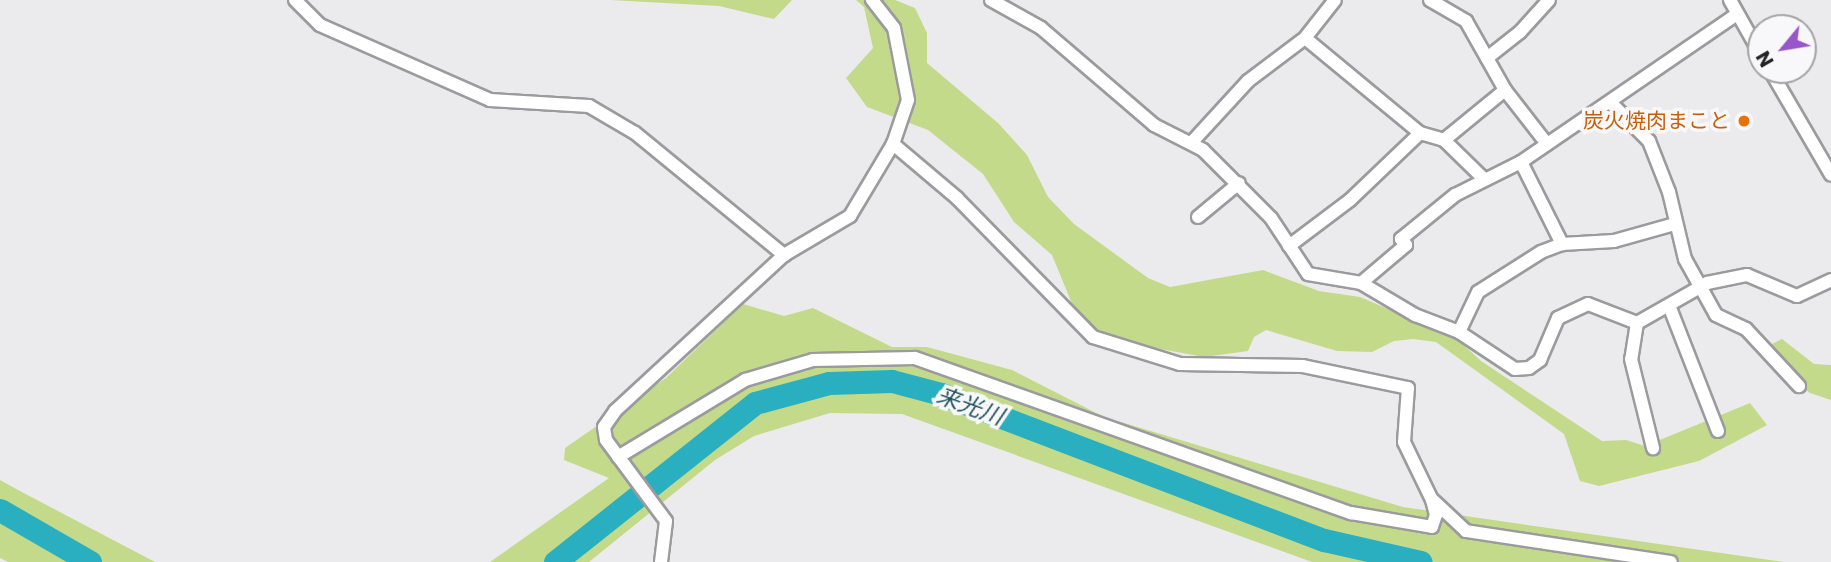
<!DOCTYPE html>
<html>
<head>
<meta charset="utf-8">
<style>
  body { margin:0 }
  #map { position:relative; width:1831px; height:562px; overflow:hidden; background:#ebebee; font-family:Poppins,"Noto Sans JP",sans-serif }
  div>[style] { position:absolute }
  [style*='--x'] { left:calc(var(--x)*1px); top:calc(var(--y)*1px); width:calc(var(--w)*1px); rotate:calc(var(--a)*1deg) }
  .green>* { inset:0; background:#c3da8b }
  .river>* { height:23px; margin:-11.5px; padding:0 11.5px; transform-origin:11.5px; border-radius:11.5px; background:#2aafc0 }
  .roads { filter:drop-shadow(2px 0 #9b9b9e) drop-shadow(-2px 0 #9b9b9e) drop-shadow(0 2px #9b9b9e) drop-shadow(0 -2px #9b9b9e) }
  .minor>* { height:12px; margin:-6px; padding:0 6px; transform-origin:6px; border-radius:6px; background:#fff }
  .dots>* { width:19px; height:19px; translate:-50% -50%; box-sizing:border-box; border:4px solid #f8f8fb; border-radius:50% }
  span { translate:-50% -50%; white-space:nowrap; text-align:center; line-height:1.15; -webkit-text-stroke:7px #f8f8fb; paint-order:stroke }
  .food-label { font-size:21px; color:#c56008 }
  .right { translate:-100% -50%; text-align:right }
  .water-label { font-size:23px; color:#1d5159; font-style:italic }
  .north { position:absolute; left:1747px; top:14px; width:70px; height:70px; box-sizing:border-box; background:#f8f8fb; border:2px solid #a3a3a5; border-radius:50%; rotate:240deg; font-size:19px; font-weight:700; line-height:28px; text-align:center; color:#242425 }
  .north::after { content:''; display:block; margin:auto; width:24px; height:32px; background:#9956cb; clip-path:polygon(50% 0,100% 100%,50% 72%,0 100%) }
</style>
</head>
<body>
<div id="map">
  <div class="green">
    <i style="clip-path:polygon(610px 0,792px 0,774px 19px,719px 6px)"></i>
    <i style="clip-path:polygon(856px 0,895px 0,915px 8px,927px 33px,927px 63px,998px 123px,1027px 155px,1048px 197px,1074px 224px,1148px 278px,1170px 287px,1263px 270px,1319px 291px,1360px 297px,1456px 338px,1481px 361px,1602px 441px,1626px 440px,1645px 446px,1750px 403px,1767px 425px,1699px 461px,1599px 486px,1580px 481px,1564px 434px,1436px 342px,1413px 339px,1394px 341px,1372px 352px,1337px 351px,1266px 330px,1254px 337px,1248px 351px,1204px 357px,1133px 344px,1089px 326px,1075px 311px,1052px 255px,1014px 222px,983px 174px,928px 130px,867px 107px,846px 78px,873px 48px,864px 7px)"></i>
    <i style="clip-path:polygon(743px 304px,784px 316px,813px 308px,892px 347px,927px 347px,1012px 370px,1104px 417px,1403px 507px,1784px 562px,1312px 562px,902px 414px,830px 413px,754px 436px,715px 460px,589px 562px,490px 562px,609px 478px,564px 460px,565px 448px,666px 378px)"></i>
    <i style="clip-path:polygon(1782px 339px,1814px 364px,1831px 365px,1831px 400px,1810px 393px,1787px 374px,1770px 345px)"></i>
    <i style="clip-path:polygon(0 480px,18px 490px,155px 562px,8px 562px,0 558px)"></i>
  </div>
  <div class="river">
    <i style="--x:0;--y:510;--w:104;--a:30"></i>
    <i style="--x:555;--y:562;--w:256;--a:-38.5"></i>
    <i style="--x:755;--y:403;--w:77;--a:-15.1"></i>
    <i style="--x:829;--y:383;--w:63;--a:-1.8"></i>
    <i style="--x:892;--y:381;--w:51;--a:14.9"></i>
    <i style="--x:941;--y:394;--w:410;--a:20.9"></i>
    <i style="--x:1324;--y:540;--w:99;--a:12.8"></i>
  </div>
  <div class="roads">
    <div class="minor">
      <i style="--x:295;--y:0;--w:35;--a:45"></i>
      <i style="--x:320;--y:25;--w:186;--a:23.8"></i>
      <i style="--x:490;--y:100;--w:99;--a:3.5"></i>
      <i style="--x:589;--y:106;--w:53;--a:30.4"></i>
      <i style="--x:635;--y:133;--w:193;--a:39.3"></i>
      <i style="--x:991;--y:0;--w:57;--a:29.2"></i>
      <i style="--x:1041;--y:28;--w:149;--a:40.6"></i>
      <i style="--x:1154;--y:125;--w:55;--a:27"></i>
      <i style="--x:1203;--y:150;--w:96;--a:45"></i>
      <i style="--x:1271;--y:218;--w:67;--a:56.5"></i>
      <i style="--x:1308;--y:274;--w:54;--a:9.6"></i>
      <i style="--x:1361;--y:283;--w:63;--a:30.7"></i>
      <i style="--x:1415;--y:315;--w:47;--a:21.1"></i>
      <i style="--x:1459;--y:332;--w:67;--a:33.5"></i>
      <i style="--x:1515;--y:369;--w:14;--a:-4"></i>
      <i style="--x:1529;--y:368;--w:14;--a:-36"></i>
      <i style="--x:1540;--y:360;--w:46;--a:-66.8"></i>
      <i style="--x:1558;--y:318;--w:33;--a:-25"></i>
      <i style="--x:1588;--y:304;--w:53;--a:21.2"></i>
      <i style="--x:1637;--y:323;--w:81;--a:-29.7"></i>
      <i style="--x:1707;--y:283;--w:41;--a:-11.3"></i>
      <i style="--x:1747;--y:275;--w:54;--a:22.8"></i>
      <i style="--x:1797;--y:296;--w:38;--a:-25"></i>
      <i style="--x:1430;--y:0;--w:42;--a:30.3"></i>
      <i style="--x:1466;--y:21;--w:79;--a:60.5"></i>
      <i style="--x:1505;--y:90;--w:68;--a:52.1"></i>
      <i style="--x:1730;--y:0;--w:63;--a:60.6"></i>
      <i style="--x:1487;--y:58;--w:42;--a:-38.2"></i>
      <i style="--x:1520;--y:32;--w:43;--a:-47.8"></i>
      <i style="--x:1770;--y:70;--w:121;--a:59.8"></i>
      <i style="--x:1610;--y:102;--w:55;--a:45"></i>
      <i style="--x:1649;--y:141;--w:55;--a:68.6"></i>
      <i style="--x:1669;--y:192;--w:69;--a:76.6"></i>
      <i style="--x:1685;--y:259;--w:64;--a:61"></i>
      <i style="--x:1716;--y:315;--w:33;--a:25"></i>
      <i style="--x:1746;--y:329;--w:78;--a:47.1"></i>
      <i style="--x:1420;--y:133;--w:25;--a:16"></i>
      <i style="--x:1444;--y:140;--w:54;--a:44.3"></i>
      <i style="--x:1444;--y:140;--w:79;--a:-39.3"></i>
      <i style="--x:1192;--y:142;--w:83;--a:-47.4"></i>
      <i style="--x:1248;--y:81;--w:71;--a:-37"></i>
      <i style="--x:1305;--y:38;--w:48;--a:-51.7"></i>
      <i style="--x:1521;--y:162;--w:92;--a:63.4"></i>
      <i style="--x:1198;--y:217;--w:53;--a:-39.7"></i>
      <i style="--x:1289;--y:246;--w:76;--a:-37"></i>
      <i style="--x:1350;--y:200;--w:97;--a:-43.7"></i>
      <i style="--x:1420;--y:133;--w:149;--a:-140.4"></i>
      <i style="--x:1361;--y:283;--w:59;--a:-40.2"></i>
      <i style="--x:1406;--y:245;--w:8;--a:-130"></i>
      <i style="--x:1401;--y:239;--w:70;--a:-39.2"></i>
      <i style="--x:1455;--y:195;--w:74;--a:-26.6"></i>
      <i style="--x:1521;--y:162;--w:262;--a:-34.4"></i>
      <i style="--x:1670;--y:308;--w:132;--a:68.7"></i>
      <i style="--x:1637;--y:323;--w:36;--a:99"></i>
      <i style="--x:1631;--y:359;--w:92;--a:76.1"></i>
      <i style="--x:1459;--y:332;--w:44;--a:-64.6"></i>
      <i style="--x:1478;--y:292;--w:75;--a:-32.4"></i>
      <i style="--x:1541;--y:252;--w:22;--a:-21"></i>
      <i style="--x:1562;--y:244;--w:52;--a:-3.3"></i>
      <i style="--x:1614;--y:241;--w:63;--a:-15.6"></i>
      <i style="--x:618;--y:457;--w:149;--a:-31.2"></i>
      <i style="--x:745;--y:380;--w:71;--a:-16.4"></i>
      <i style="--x:813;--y:360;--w:102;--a:-1.1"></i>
      <i style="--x:915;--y:358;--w:463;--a:19.6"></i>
      <i style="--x:1351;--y:513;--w:82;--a:9.8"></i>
      <i style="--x:1432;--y:527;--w:13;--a:-72"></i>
      <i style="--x:1436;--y:515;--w:16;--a:-105"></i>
      <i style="--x:1432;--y:500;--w:64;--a:-115.8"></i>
      <i style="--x:1404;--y:442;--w:54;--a:-85.8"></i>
      <i style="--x:1408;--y:388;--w:107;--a:-168.2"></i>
      <i style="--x:1303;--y:366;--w:123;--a:-179.1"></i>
      <i style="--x:1180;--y:364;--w:91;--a:-162.8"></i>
      <i style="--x:1093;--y:337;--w:194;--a:-134.4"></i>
      <i style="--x:957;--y:198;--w:84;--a:-139.8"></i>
      <i style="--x:1434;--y:501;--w:44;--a:43.2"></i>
      <i style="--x:1466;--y:531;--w:207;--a:8.6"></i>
      <i style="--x:661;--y:562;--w:41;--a:-83"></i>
      <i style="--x:666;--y:521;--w:101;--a:-126.5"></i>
      <i style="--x:606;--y:440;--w:13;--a:-99"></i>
      <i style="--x:604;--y:427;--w:19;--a:-55"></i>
      <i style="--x:615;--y:411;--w:230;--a:-42.7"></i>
      <i style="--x:784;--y:255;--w:77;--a:-30.6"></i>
      <i style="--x:850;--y:216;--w:84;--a:-59.2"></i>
      <i style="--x:893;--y:144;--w:46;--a:-71.2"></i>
      <i style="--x:908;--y:100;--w:73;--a:-101"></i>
      <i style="--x:894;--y:28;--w:36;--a:-128"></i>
    </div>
  </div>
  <div class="dots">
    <i style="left:1744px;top:121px;background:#e8710a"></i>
  </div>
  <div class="food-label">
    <span class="right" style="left:1730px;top:121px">炭火焼肉まこと</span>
  </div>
  <div class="water-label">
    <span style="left:970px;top:406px;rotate:20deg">来光川</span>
  </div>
  <div class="north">N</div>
</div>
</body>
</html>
